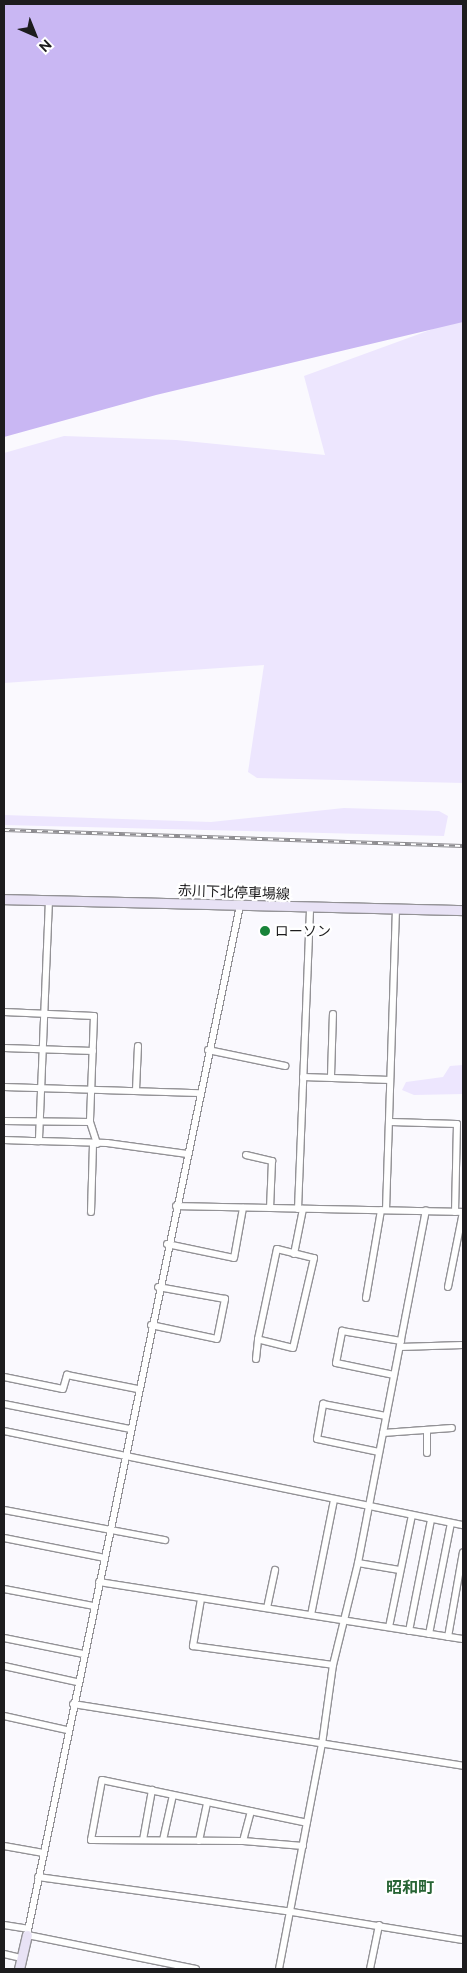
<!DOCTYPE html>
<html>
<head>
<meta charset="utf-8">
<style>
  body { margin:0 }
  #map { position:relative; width:467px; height:1973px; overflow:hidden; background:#faf9fe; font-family:Raleway,"Noto Sans JP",sans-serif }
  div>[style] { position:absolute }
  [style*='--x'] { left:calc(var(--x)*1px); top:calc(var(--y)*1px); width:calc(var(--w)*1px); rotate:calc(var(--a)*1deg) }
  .green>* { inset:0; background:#ede6fe }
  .water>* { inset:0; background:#c9b7f3 }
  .roads { filter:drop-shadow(1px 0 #939296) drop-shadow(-1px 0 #939296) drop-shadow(0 1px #939296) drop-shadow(0 -1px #939296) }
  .street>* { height:6px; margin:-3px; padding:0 3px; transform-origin:3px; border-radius:3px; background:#fff }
  .secondary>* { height:9px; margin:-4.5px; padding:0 4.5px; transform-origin:4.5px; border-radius:4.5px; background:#e8e2f5 }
  .rail>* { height:4px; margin-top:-2px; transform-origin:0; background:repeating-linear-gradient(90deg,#fff 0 5.5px,#8e8d91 0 11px); box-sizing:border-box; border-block:1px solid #8e8d91 }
  .dots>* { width:14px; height:14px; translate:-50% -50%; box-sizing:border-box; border:2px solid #fff; border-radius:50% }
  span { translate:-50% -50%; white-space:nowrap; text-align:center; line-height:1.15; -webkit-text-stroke:4.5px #fff; paint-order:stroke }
  .street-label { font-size:14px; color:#1d1c1e }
  .poi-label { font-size:14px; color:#1d1c1e }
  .left { translate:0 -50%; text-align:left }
  .quarter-label { font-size:16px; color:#276434; font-weight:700 }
  .frame { position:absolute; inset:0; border:5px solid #1d1c1e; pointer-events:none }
  .north { position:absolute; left:10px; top:10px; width:50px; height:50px; -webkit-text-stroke:4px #fff; paint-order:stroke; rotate:136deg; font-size:14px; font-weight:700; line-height:20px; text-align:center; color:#1d1c1e }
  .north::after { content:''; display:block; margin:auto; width:18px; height:22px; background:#1d1c1e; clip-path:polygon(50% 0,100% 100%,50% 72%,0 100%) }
</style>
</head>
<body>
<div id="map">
  <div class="green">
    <i style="clip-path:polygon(463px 318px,463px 783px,257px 778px,248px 772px,264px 665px,4px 683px,4px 453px,64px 436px,176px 440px,325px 455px,304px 376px)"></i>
    <i style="clip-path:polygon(344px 808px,439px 811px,448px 816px,444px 836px,4px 825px,4px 815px,211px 822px)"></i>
    <i style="clip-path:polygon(463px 1065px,463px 1094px,414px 1095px,402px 1090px,406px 1082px,443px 1077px,450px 1066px)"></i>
  </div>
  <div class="water">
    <i style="clip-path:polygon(4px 4px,463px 4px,463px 322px,156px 395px,4px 437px)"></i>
  </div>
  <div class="roads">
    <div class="street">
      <i style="--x:49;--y:900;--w:241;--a:92.4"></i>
      <i style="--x:39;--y:1141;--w:68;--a:1.7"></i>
      <i style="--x:107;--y:1143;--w:81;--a:7.8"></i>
      <i style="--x:4;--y:1012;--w:90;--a:2.5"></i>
      <i style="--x:94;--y:1016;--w:106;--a:92.2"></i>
      <i style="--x:90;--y:1122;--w:86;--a:-179.3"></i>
      <i style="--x:4;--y:1048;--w:89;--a:1.9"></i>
      <i style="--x:208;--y:1050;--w:79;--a:11.7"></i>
      <i style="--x:331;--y:1076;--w:62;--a:-88.2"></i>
      <i style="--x:303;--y:1077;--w:87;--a:2"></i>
      <i style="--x:4;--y:1087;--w:195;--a:1.8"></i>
      <i style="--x:136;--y:1090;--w:44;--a:-87.4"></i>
      <i style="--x:90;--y:1122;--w:23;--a:72"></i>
      <i style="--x:391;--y:1122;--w:66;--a:1.7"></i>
      <i style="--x:457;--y:1124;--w:88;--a:91.3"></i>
      <i style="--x:4;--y:1140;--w:35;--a:2"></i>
      <i style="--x:246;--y:1155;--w:27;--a:13"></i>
      <i style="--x:272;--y:1161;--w:47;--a:92.4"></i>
      <i style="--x:176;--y:1206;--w:287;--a:1.2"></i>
      <i style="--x:298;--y:1209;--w:300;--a:-87.7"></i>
      <i style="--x:386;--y:1210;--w:300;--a:-88.1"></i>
      <i style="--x:91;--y:1212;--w:68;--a:-88.3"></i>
      <i style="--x:167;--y:1244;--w:68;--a:11.8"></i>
      <i style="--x:234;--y:1258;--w:51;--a:-79.8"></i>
      <i style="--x:294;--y:1254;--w:46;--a:-78.7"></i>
      <i style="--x:448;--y:1287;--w:76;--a:-78.7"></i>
      <i style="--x:366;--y:1298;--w:89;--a:-80.3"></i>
      <i style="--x:151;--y:1325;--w:67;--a:12"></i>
      <i style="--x:217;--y:1339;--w:41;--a:-78.7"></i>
      <i style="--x:225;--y:1299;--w:68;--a:-169.8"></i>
      <i style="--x:400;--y:1347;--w:63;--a:-1.8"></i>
      <i style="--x:256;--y:1359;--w:20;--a:-84"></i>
      <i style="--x:258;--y:1339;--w:92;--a:-78.1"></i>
      <i style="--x:277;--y:1249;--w:38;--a:14"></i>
      <i style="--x:314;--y:1258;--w:92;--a:103.1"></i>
      <i style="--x:293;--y:1348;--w:36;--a:-166"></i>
      <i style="--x:394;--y:1375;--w:59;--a:-168.3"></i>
      <i style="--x:336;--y:1363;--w:33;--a:-79"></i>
      <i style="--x:342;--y:1331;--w:60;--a:9.6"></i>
      <i style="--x:4;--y:1377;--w:60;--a:11.5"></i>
      <i style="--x:63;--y:1389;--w:15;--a:-74"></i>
      <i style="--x:67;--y:1375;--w:72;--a:11.2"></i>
      <i style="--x:4;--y:1404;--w:128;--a:11.2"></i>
      <i style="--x:4;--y:1431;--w:469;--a:11.6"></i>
      <i style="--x:383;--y:1433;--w:69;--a:-4.1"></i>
      <i style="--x:379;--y:1452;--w:63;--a:-168.2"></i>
      <i style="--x:317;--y:1439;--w:36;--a:-80"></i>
      <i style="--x:323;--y:1404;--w:64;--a:10.8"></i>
      <i style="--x:427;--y:1453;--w:23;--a:-90"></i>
      <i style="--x:4;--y:1510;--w:164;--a:10.6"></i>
      <i style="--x:4;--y:1538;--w:103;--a:11.2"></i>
      <i style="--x:358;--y:1563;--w:42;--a:9.7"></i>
      <i style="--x:99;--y:1582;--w:368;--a:8.9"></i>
      <i style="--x:4;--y:1589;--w:92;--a:10.7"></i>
      <i style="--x:201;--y:1599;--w:48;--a:99.7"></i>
      <i style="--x:193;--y:1646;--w:141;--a:7.7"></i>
      <i style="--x:267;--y:1608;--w:39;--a:-78"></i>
      <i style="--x:311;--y:1615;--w:117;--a:-78.7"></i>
      <i style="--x:389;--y:1627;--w:114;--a:-78.4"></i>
      <i style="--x:409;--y:1631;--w:113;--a:-78.8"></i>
      <i style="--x:429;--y:1634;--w:113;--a:-78.8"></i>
      <i style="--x:448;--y:1637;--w:86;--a:-80"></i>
      <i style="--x:4;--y:1638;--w:81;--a:11.4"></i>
      <i style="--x:4;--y:1666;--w:75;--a:12.4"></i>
      <i style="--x:73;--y:1704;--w:395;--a:9"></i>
      <i style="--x:4;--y:1716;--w:65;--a:12.5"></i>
      <i style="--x:143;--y:1840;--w:51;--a:-79.8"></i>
      <i style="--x:163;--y:1840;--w:46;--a:-77.5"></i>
      <i style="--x:199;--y:1841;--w:40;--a:-78"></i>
      <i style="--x:243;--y:1841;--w:31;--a:-75"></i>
      <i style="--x:4;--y:1846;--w:40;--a:10"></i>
      <i style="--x:303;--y:1846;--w:60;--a:-175.2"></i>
      <i style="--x:243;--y:1841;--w:152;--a:-179.6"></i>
      <i style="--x:91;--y:1840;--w:61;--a:-79.6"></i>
      <i style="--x:102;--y:1780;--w:209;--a:11.8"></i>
      <i style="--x:38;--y:1877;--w:250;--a:7.8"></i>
      <i style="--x:286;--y:1911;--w:179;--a:9.3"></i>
      <i style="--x:4;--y:1925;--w:24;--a:9"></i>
      <i style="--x:4;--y:1954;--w:17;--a:13"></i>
      <i style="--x:196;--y:1969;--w:172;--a:-168.6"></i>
      <i style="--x:27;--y:1935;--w:1051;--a:-78.31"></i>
      <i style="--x:279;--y:1969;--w:229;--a:-79.2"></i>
      <i style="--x:322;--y:1744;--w:80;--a:-82.1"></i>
      <i style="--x:333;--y:1665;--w:105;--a:-76.2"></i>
      <i style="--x:358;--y:1563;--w:359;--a:-79.1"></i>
      <i style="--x:370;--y:1969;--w:45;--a:-78.4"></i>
    </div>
    <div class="secondary">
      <i style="--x:4;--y:899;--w:459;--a:1.4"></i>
      <i style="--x:19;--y:1969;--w:35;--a:-77"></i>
    </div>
  </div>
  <div class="rail">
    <i style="--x:4;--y:830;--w:459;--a:2"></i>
  </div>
  <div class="dots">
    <i style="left:265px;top:931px;background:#188339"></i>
  </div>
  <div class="street-label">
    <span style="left:234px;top:892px;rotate:2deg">赤川下北停車場線</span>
  </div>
  <div class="poi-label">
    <span class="left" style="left:275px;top:931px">ローソン</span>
  </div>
  <div class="quarter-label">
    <span style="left:410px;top:1888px">昭和町</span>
  </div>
  <div class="frame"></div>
  <div class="north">N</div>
</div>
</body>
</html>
